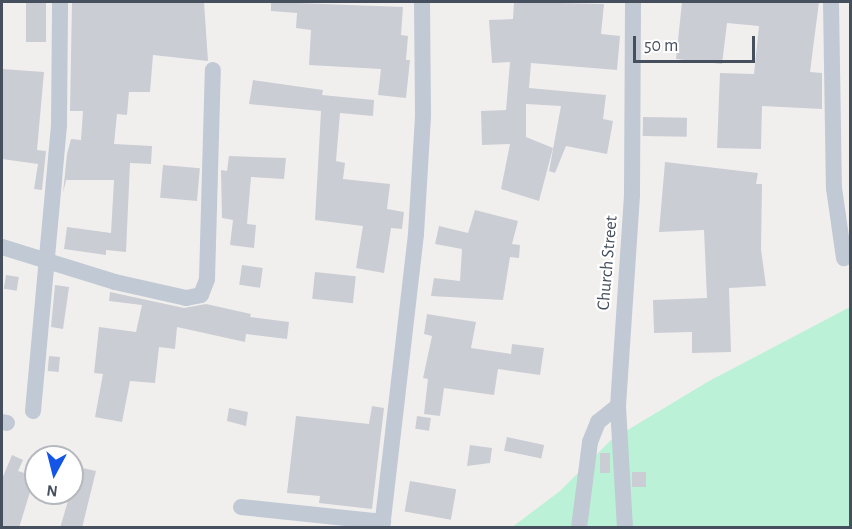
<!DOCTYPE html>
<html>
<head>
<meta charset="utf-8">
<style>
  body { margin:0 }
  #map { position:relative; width:852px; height:529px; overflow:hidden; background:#f1efee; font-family:"Alegreya Sans",sans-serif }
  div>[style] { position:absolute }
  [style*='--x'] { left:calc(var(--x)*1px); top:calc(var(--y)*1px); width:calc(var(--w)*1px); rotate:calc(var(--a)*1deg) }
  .green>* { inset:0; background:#bbf1d6 }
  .building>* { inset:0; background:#cacdd4; transform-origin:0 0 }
  .minor>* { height:16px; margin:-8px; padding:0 8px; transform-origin:8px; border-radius:8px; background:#c1c9d4 }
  span { translate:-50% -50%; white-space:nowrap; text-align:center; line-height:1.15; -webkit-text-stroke:4.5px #fff; paint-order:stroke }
  .street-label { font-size:18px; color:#464f5d }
  .frame { position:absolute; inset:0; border:3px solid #464f5d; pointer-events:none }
  .north { position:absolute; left:24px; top:445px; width:60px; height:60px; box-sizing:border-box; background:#fff; border:2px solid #b5b9be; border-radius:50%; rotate:187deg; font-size:16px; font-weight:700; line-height:24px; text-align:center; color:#464f5d }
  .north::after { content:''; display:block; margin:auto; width:21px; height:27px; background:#1255e7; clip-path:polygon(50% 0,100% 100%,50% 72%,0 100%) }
  .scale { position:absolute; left:633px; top:36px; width:122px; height:27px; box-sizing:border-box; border:3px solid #464f5d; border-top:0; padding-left:8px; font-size:18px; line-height:21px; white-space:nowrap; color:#464f5d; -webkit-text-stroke:4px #fff; paint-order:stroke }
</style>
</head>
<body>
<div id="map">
  <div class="green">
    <i style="clip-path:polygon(850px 307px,850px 527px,511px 528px,560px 491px,611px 440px,709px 381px)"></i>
  </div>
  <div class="building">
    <i style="left:26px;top:2px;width:20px;height:40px"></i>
    <i style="clip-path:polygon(72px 2px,204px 2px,208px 61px,153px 55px,150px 92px,129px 92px,127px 115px,117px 114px,114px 144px,152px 146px,151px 164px,130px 163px,126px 252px,106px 250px,106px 255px,64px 249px,67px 227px,111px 233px,114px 180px,66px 180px,63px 193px,67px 154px,71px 139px,81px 140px,83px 111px,70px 111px)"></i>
    <i style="clip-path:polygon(271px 2px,403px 7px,401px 35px,408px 36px,406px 60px,410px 60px,406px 98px,378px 95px,381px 69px,309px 65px,311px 30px,296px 28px,297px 13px,271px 11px)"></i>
    <i style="clip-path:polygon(514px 2px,604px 4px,601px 34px,620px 36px,617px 70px,531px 63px,529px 88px,606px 95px,603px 119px,613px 121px,607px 154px,566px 146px,555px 173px,549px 171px,561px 106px,526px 104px,526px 137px,553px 148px,539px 201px,501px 189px,510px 144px,482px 145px,481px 111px,506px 110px,510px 62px,492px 63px,489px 20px,513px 19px)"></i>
    <i style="clip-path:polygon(682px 2px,819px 2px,810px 72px,822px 73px,822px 109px,762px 106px,761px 149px,717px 148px,720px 73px,754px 74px,759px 26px,727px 23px,722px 64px,676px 59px)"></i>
    <i style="clip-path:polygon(2px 69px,44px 72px,37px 150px,46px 151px,42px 190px,34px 189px,38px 164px,2px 159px)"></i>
    <i style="clip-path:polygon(253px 80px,323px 90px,322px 95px,374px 100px,373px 116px,340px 113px,336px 161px,345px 163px,343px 179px,390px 184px,387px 209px,404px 212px,402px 229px,391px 228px,384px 273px,356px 268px,363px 226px,315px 220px,321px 111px,249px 104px)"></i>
    <i style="left:643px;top:117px;width:44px;height:19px;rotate:1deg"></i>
    <i style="clip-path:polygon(229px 156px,286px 158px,284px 179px,251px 177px,247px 224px,256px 225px,254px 248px,230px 245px,233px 220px,222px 218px,221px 170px,227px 171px)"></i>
    <i style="clip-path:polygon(665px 162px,758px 173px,756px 184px,762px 184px,761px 249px,766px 286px,729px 288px,731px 352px,692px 353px,692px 332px,654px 333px,653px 300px,707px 298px,704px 230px,659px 232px)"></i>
    <i style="left:163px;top:165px;width:37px;height:33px;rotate:5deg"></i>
    <i style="clip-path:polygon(475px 210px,518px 221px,512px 244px,520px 245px,519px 258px,510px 257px,503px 300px,431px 296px,434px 278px,460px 281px,462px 249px,435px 244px,439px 226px,468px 233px)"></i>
    <i style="left:242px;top:265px;width:21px;height:20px;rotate:8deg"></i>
    <i style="left:315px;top:272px;width:41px;height:27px;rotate:6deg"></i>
    <i style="left:6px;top:275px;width:13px;height:14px;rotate:9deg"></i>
    <i style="clip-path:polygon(55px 285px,69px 287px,63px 329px,51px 327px)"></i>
    <i style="clip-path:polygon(110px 292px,184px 308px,206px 304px,251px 314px,250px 317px,289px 322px,287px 339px,246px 334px,245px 342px,177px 327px,175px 349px,159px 347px,155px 383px,130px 381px,122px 422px,95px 417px,103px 374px,94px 373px,99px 327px,136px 332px,142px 305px,109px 301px)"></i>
    <i style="clip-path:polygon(427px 314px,476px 322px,471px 348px,511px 354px,512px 344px,544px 348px,540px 375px,498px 369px,494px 395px,444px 388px,440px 416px,424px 414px,428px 379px,423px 378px,432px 336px,424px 334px)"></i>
    <i style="left:49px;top:356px;width:11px;height:15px;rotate:5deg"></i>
    <i style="clip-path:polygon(372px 406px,384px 408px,372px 509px,319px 503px,320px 496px,287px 493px,296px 416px,369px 424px)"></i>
    <i style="clip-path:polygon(229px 408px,248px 412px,246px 426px,227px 421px)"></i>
    <i style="left:417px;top:416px;width:14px;height:13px;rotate:8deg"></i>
    <i style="left:507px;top:437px;width:38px;height:14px;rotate:12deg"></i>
    <i style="clip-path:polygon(470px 445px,492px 448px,490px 463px,467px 466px)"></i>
    <i style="left:600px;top:453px;width:10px;height:20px"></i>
    <i style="clip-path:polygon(12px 455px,23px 460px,18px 471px,31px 475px,33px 482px,19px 528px,2px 528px,2px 479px)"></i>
    <i style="clip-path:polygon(78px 467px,96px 471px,82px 528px,60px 528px)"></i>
    <i style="left:632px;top:472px;width:14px;height:15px"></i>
    <i style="left:410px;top:481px;width:47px;height:31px;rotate:10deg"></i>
  </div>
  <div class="minor">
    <i style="--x:831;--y:2;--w:186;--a:89.1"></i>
    <i style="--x:834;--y:188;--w:71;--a:81.9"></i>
    <i style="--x:2;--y:247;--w:118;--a:17.2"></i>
    <i style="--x:115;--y:282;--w:73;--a:12.7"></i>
    <i style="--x:186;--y:298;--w:15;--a:-11"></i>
    <i style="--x:201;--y:295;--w:17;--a:-69"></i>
    <i style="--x:207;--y:279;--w:209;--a:-88.4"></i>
    <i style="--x:33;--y:411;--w:288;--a:-84.8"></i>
    <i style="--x:59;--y:124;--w:122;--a:-89.5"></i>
    <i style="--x:2;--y:422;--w:5;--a:11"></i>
    <i style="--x:241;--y:507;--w:143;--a:6"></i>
    <i style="--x:382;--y:528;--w:296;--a:-83.4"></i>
    <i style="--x:416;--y:234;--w:119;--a:-86.6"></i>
    <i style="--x:423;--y:115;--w:113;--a:-90.5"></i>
    <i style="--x:579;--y:528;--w:87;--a:-82.7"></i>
    <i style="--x:590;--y:442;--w:22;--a:-68"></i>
    <i style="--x:598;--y:422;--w:26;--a:-39"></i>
    <i style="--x:625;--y:528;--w:122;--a:-93.3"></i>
    <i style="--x:618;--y:406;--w:211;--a:-86.2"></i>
    <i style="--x:632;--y:195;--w:193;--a:-89.7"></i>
  </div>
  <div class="street-label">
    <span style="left:608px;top:263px;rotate:-85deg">Church Street</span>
  </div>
  <div class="frame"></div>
  <div class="north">N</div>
  <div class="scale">50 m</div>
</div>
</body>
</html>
